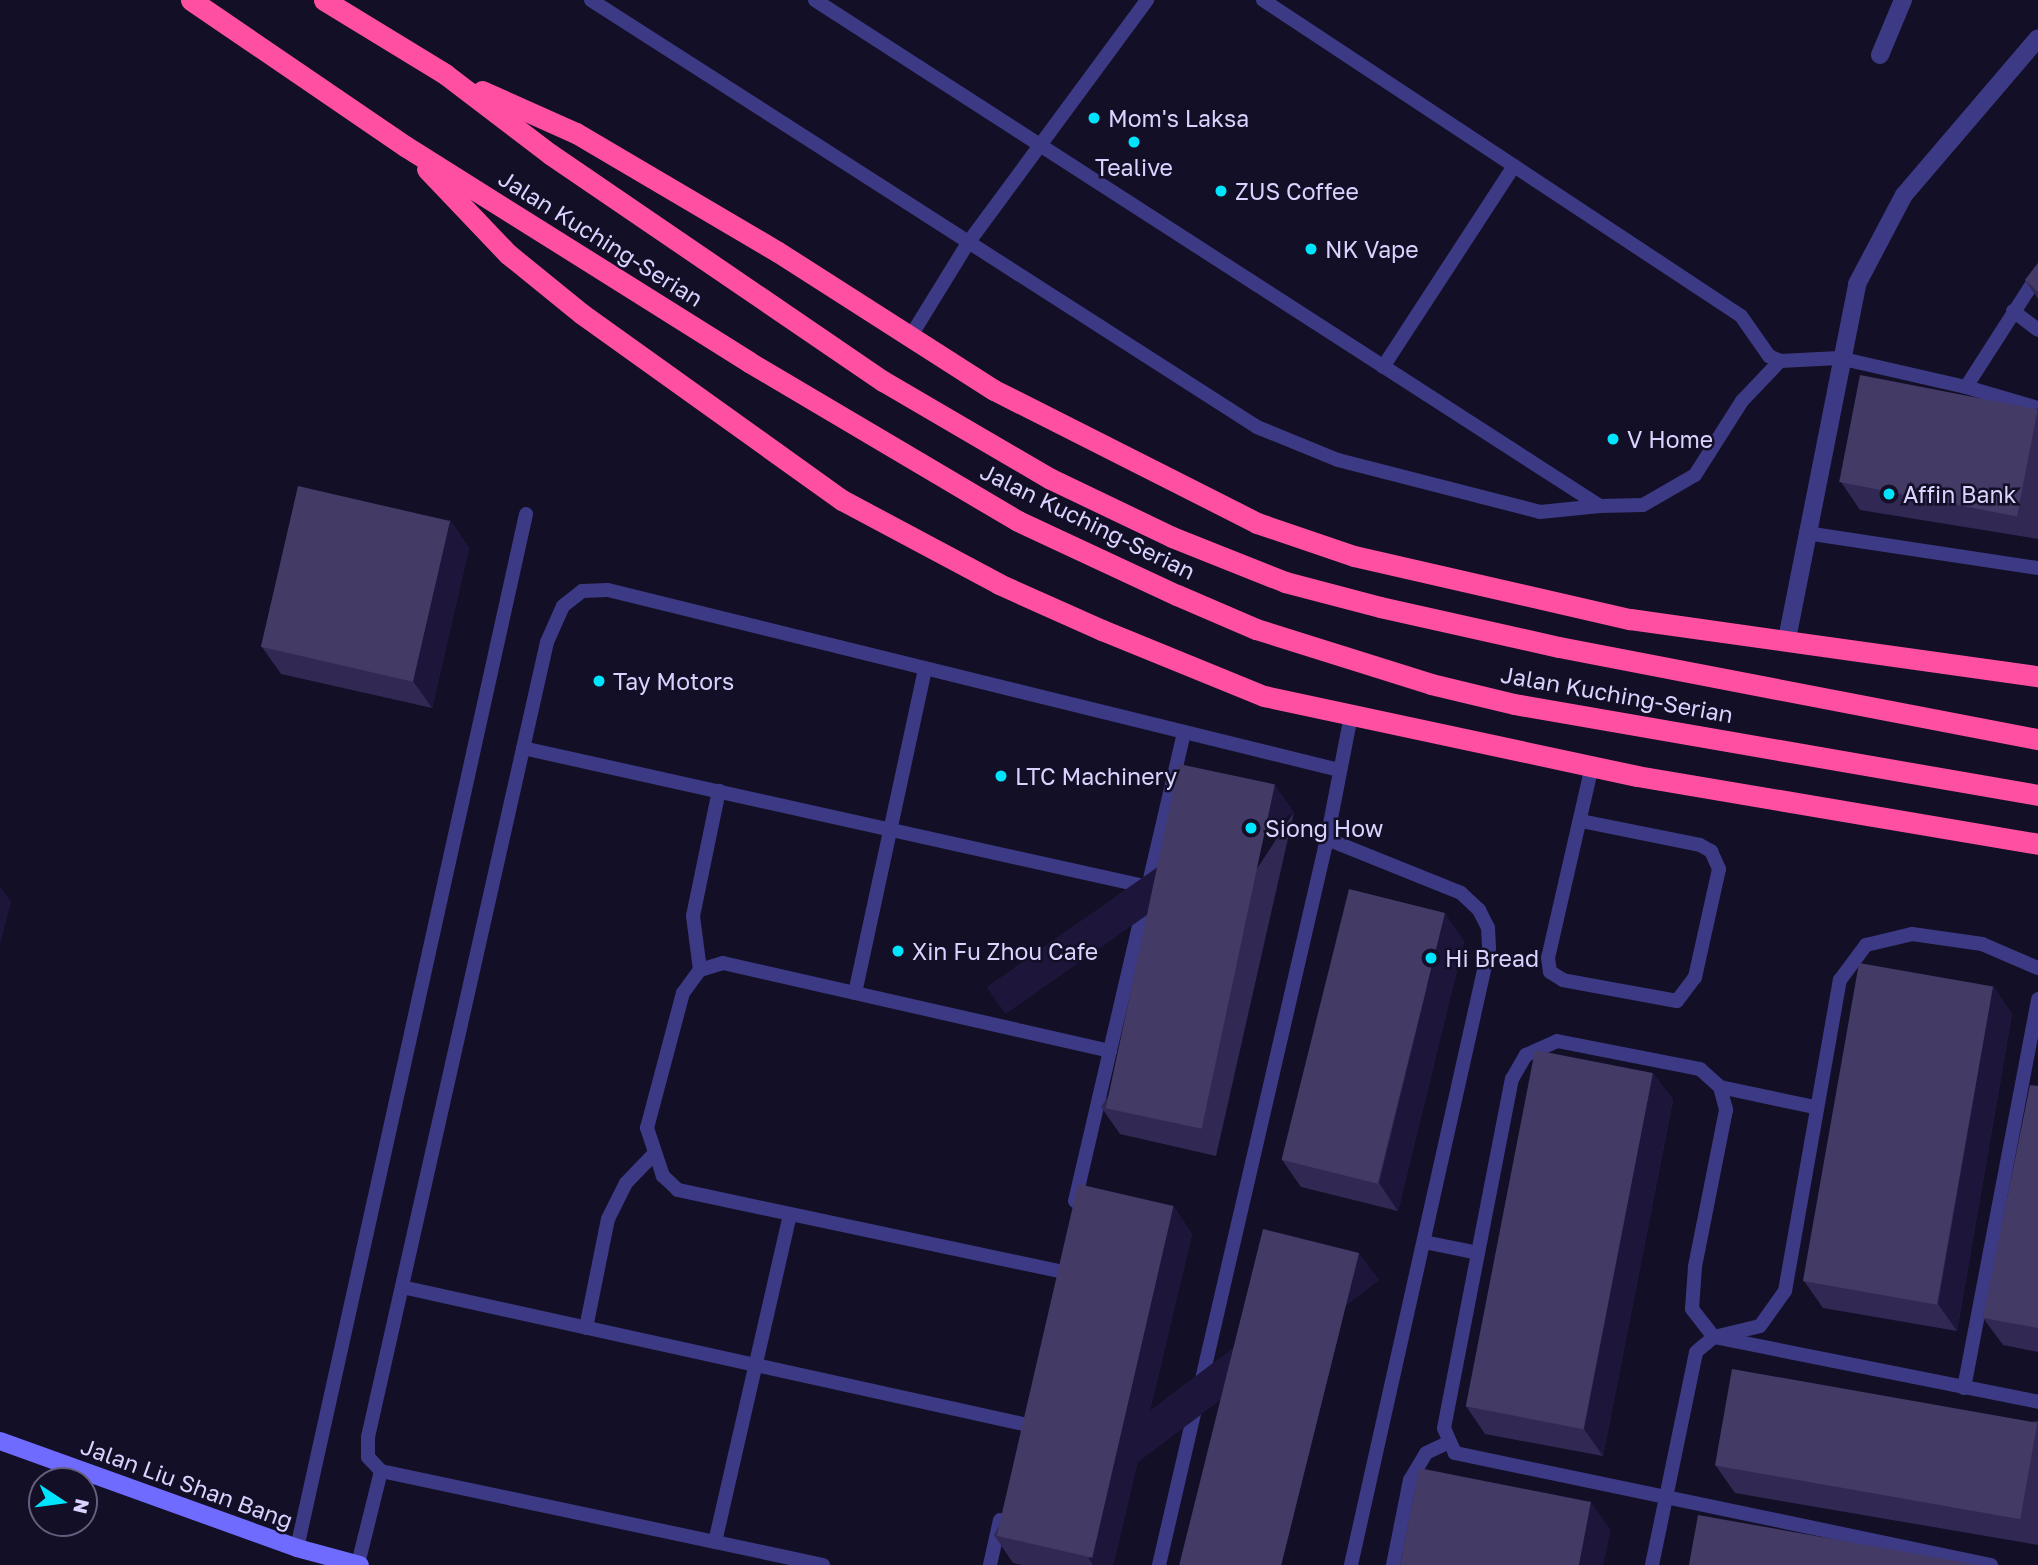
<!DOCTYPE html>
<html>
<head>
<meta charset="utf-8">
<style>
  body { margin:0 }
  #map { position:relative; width:2038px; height:1565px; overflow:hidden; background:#130f26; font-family:"Golos Text",sans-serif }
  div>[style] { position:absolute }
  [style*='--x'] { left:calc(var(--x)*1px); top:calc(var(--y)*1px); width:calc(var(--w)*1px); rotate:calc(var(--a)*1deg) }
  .lane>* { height:14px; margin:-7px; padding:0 7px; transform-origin:7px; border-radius:7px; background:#3d3a85 }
  .street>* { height:18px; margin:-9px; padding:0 9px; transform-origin:9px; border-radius:9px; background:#3d3a85 }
  .secondary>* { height:18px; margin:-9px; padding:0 9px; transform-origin:9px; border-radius:9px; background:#6f6bff }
  .highway>* { height:21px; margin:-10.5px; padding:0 10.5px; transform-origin:10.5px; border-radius:10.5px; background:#ff4fa3 }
  .wall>* { inset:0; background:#312854 }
  .shaded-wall>* { inset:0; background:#1d163a; transform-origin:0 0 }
  .building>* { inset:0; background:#433a66; transform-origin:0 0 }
  .dots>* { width:19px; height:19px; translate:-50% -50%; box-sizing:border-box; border:4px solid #130f26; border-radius:50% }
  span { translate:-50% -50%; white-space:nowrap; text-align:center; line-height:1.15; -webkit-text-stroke:5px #130f26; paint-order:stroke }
  .poi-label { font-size:23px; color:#d9d4ff }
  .left { translate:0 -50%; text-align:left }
  .street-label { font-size:23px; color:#d9d4ff }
  .north { position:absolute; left:28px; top:1467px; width:70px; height:70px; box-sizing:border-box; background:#130f26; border:2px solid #625e7d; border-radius:50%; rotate:103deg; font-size:19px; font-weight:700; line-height:28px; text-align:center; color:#d9d4ff }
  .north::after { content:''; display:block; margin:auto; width:24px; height:32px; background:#00e5ff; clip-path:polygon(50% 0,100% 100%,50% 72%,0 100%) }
</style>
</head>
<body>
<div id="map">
  <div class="lane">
    <i style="--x:591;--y:0;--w:791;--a:32.67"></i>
    <i style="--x:1257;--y:427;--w:87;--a:22.2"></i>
    <i style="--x:1338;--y:460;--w:209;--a:14.4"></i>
    <i style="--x:1540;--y:512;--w:60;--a:-5.7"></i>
    <i style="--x:815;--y:0;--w:934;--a:32.81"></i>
    <i style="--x:1600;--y:506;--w:43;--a:-1.3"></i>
    <i style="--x:1643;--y:505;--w:60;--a:-30"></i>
    <i style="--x:1695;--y:475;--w:88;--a:-57.6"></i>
    <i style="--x:1742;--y:401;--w:55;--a:-46.5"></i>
    <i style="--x:1263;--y:0;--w:573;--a:33.47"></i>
    <i style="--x:1741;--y:316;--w:49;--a:55"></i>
    <i style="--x:1769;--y:356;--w:12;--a:24"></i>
    <i style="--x:1780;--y:361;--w:59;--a:-2.9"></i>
    <i style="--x:1839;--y:358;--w:130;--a:12.9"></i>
    <i style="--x:1966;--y:387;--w:133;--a:-57.3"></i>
    <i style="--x:2013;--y:311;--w:31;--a:37"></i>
    <i style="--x:912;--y:334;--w:107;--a:-58.4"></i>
    <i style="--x:968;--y:243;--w:302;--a:-53.6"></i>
    <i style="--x:1383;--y:367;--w:240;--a:-56.9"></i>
    <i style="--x:1966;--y:387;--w:75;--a:16.3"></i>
    <i style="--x:1806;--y:533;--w:235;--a:8.6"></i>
    <i style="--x:523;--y:748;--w:640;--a:12.54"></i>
    <i style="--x:1581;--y:821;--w:121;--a:11.4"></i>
    <i style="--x:1700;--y:845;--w:13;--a:29"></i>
    <i style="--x:1711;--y:851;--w:20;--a:66"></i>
    <i style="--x:1719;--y:869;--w:111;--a:102.5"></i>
    <i style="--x:1695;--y:977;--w:30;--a:127"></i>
    <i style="--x:1677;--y:1001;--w:116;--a:-169.6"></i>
    <i style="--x:1563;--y:980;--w:15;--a:-148"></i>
    <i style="--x:1550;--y:972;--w:14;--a:-98"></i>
    <i style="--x:1548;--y:958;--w:197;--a:-77.1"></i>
    <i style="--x:1327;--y:839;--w:144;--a:21.9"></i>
    <i style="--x:1461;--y:893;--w:25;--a:43"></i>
    <i style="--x:1479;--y:910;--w:20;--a:63"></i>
    <i style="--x:1488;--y:928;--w:20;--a:87"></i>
    <i style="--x:1489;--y:948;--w:632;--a:102.61"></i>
    <i style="--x:700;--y:970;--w:54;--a:-97.4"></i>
    <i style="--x:693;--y:916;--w:128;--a:-78.3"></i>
    <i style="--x:855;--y:993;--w:332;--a:-77.8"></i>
    <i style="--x:1720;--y:1087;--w:96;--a:12"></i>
    <i style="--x:1075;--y:1201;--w:481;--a:-76.9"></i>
    <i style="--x:1424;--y:1242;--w:55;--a:11.5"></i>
    <i style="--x:1059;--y:1271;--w:390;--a:-168"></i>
    <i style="--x:678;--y:1190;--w:21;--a:-137"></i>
    <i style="--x:663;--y:1176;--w:51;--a:-108.4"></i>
    <i style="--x:647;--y:1128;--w:140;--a:-75.1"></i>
    <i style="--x:683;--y:993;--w:29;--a:-54"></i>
    <i style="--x:700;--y:970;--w:24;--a:-17"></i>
    <i style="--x:723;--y:963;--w:397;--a:12.8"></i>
    <i style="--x:402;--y:1287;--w:636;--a:12.44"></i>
    <i style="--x:586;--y:1328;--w:111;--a:-78.6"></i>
    <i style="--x:608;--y:1219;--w:40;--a:-63.4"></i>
    <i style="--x:626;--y:1183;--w:39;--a:-46"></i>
    <i style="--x:1964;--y:1388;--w:396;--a:-79.2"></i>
    <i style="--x:381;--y:1471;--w:19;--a:-133"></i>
    <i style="--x:368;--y:1457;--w:20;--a:-90"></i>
    <i style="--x:368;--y:1437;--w:815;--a:-77.31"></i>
    <i style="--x:547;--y:642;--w:39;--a:-66"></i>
    <i style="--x:563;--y:606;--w:24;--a:-38"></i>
    <i style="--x:582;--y:591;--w:26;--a:-2"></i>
    <i style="--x:608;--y:590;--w:753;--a:13.83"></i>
    <i style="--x:715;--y:1542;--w:336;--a:-77.1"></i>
    <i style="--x:297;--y:1548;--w:1059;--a:-77.51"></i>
    <i style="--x:358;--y:1564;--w:96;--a:-76.1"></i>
    <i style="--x:381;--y:1471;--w:452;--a:12"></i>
    <i style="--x:990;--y:1565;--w:46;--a:-77.5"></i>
    <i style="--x:1159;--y:1565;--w:745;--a:-76.97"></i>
    <i style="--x:1327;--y:839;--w:126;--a:-79"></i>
    <i style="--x:1393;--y:1565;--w:87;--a:-78.7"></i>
    <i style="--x:1410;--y:1480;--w:31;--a:-59"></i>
    <i style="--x:1426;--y:1453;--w:23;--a:-25"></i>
    <i style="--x:1652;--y:1565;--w:217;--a:-78.3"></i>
    <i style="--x:1696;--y:1352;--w:23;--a:-40"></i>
    <i style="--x:1714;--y:1337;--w:47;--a:-13.4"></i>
    <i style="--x:1760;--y:1326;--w:43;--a:-54.5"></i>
    <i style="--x:1785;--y:1291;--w:316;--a:-80"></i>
    <i style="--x:1840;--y:980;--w:44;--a:-53.4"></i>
    <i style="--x:1866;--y:945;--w:47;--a:-13.4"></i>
    <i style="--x:1912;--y:934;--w:71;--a:8.1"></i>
    <i style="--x:1982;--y:944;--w:61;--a:23.2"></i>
    <i style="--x:1991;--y:1565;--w:548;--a:-168.2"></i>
    <i style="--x:1455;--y:1453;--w:27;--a:-114"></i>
    <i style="--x:1444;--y:1428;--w:356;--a:-79"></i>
    <i style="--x:1512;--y:1079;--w:28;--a:-60"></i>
    <i style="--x:1526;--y:1055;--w:34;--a:-24"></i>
    <i style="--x:1557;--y:1041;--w:146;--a:11.1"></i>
    <i style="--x:1700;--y:1069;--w:27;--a:42"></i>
    <i style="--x:1720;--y:1087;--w:24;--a:75"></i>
    <i style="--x:1726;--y:1110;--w:160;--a:101.2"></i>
    <i style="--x:1695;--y:1267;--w:42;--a:94.1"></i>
    <i style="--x:1692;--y:1309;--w:36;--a:52"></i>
    <i style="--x:1714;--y:1337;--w:330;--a:11.3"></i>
  </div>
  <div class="street">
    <i style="--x:1880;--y:55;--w:60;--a:-67.3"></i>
    <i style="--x:1787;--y:639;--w:362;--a:-78.8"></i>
    <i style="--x:1857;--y:284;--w:101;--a:-62.2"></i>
    <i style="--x:1904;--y:195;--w:206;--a:-49.5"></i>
  </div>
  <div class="secondary">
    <i style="--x:0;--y:1441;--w:316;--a:19.8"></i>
    <i style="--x:297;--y:1548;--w:65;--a:15.1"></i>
  </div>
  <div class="highway">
    <i style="--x:191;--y:0;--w:259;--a:34.3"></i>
    <i style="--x:405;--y:146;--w:406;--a:32.1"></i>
    <i style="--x:749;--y:362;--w:312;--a:30.6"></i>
    <i style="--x:1018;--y:521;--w:175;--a:25"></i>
    <i style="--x:1177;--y:595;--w:86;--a:23.3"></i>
    <i style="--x:1256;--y:629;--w:183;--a:17.4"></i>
    <i style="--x:1431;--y:684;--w:85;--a:13.5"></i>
    <i style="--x:1514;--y:704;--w:532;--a:9.85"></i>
    <i style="--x:324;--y:0;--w:142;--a:31.4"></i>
    <i style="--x:445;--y:74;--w:132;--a:37.3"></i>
    <i style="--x:550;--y:154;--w:403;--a:34.3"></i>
    <i style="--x:883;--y:381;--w:194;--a:30.3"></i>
    <i style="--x:1051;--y:479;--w:134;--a:25.6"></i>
    <i style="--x:1172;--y:537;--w:122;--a:21.7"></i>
    <i style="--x:1285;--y:582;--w:98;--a:14.7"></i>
    <i style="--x:1380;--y:607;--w:183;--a:12.6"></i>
    <i style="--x:1559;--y:647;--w:488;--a:10.9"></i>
    <i style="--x:482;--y:91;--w:103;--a:24.1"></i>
    <i style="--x:576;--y:133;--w:234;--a:30.5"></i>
    <i style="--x:778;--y:252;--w:256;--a:32.6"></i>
    <i style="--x:994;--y:390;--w:295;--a:26.8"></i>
    <i style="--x:1257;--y:523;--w:102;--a:18.8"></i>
    <i style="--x:1354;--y:556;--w:283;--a:12.9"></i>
    <i style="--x:1630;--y:619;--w:412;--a:8"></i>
    <i style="--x:427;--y:169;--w:117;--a:46.4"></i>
    <i style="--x:508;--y:254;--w:95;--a:39"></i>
    <i style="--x:582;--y:314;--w:320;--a:35.6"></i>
    <i style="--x:842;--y:500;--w:178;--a:28.1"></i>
    <i style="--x:999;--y:584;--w:113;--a:24.1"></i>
    <i style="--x:1102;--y:630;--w:175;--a:22.2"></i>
    <i style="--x:1264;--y:696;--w:381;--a:12.1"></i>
    <i style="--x:1637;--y:776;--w:407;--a:9.6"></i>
  </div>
  <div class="wall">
    <i style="clip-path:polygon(2038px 263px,2038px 299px,2025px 280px)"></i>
    <i style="clip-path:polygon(2038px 408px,2038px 539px,1860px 510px,1841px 482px)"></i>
    <i style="clip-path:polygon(450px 520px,469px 548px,432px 708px,281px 674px,262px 647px)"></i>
    <i style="clip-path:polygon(1294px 812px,1216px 1156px,1120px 1134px,1101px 1107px)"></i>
    <i style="clip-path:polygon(1464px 941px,1398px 1211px,1301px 1187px,1282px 1160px)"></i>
    <i style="clip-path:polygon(1993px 986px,2012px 1014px,1957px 1331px,1823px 1308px,1804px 1281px)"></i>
    <i style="clip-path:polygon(1653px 1073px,1673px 1100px,1603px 1456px,1485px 1434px,1466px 1406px)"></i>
    <i style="clip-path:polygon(2038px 1086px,2038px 1352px,2003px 1345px,1983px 1318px)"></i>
    <i style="clip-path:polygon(1173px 1206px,1192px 1234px,1113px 1565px,1022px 1565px,1013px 1563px,994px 1535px)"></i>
    <i style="clip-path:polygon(2038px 1421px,2038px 1545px,1735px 1493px,1716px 1466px)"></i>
  </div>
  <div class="shaded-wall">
    <i style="clip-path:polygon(450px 520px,469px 548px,432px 708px,413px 681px)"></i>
    <i style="left:1275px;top:785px;width:33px;height:352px;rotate:55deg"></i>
    <i style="clip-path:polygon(0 886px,11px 902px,0 945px)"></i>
    <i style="clip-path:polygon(1445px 913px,1464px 941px,1398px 1211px,1379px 1183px)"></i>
    <i style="clip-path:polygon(1993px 986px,2012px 1014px,1957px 1331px,1938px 1304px)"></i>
    <i style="clip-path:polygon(1653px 1073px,1673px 1100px,1603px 1456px,1584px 1429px)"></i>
    <i style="clip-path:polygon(1173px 1206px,1192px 1234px,1113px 1565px,1093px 1565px,1089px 1559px)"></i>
    <i style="left:1359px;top:1253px;width:34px;height:322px;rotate:53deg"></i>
    <i style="clip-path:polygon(1591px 1502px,1611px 1530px,1603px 1565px,1579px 1565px)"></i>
  </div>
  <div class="building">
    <i style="clip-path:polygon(2038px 263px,2038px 292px,2025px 280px)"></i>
    <i style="left:1860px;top:375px;width:181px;height:109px;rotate:11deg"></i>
    <i style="left:298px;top:486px;width:156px;height:165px;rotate:13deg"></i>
    <i style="left:1179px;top:764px;width:98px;height:352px;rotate:12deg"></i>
    <i style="left:1349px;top:889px;width:99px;height:279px;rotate:14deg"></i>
    <i style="left:1859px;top:963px;width:136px;height:323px;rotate:10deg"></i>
    <i style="left:1535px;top:1050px;width:120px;height:363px;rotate:11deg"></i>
    <i style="clip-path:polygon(2030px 1085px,2038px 1086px,2038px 1328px,1983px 1318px)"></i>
    <i style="left:1078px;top:1184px;width:98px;height:361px;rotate:13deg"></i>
    <i style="left:1263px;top:1229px;width:99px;height:346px;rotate:14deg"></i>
    <i style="left:1732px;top:1369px;width:310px;height:98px;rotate:10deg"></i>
    <i style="clip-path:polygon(1419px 1468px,1591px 1502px,1579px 1565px,1400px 1565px)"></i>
    <i style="clip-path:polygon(1698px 1515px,1979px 1565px,1689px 1565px)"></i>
  </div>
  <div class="dots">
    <i style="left:1094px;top:118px;background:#00e5ff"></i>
    <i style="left:1134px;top:142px;background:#00e5ff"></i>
    <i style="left:1221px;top:191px;background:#00e5ff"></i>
    <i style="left:1311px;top:249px;background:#00e5ff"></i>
    <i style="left:1613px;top:439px;background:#00e5ff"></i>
    <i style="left:1889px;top:494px;background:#00e5ff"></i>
    <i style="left:599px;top:681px;background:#00e5ff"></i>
    <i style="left:1001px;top:776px;background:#00e5ff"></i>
    <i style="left:1251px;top:828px;background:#00e5ff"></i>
    <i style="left:898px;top:951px;background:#00e5ff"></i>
    <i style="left:1431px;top:958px;background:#00e5ff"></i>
  </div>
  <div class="poi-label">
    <span class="left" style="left:1108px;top:118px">Mom's Laksa</span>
    <span style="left:1134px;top:167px">Tealive</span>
    <span class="left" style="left:1235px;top:191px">ZUS Coffee</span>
    <span class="left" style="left:1325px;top:249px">NK Vape</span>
    <span class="left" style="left:1627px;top:439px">V Home</span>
    <span class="left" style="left:1903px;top:494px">Affin Bank</span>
    <span class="left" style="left:613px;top:681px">Tay Motors</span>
    <span class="left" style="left:1015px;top:776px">LTC Machinery</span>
    <span class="left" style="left:1265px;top:828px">Siong How</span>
    <span class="left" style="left:912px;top:951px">Xin Fu Zhou Cafe</span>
    <span class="left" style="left:1445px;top:958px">Hi Bread</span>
  </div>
  <div class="street-label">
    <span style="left:601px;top:238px;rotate:32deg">Jalan Kuching-Serian</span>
    <span style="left:1088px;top:521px;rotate:26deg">Jalan Kuching-Serian</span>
    <span style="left:1617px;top:694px;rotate:10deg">Jalan Kuching-Serian</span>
    <span style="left:187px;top:1483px;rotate:20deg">Jalan Liu Shan Bang</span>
  </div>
  <div class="north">N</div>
</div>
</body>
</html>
